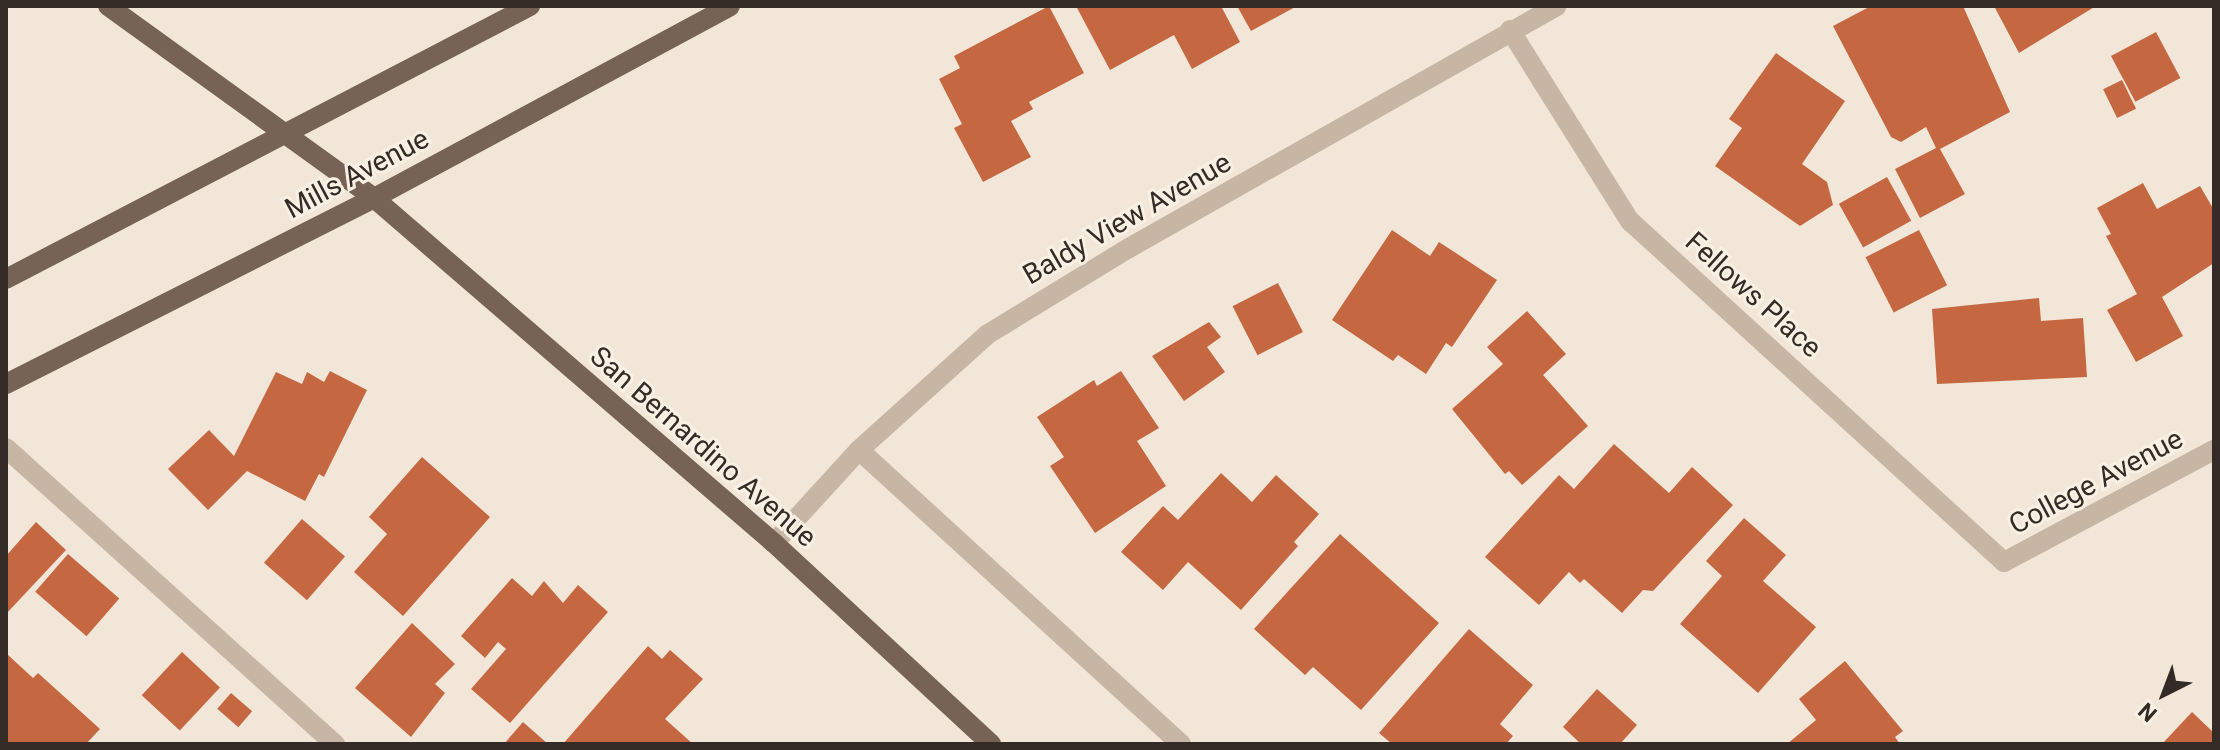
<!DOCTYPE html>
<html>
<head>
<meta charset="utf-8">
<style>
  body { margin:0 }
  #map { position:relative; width:2220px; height:750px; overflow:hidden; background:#f1e6d8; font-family:Roboto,sans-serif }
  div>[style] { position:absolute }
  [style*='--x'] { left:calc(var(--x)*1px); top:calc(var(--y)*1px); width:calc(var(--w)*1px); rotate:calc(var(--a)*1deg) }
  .building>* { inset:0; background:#c56841; transform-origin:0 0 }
  .minor>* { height:20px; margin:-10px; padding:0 10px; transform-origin:10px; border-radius:10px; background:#c8b6a4 }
  .major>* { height:20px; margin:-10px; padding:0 10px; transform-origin:10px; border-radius:10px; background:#766356 }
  span { translate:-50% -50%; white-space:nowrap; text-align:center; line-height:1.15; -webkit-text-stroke:6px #f9f0e4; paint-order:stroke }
  .street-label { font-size:28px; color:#342b26 }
  .frame { position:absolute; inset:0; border:8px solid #342b26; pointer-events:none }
  .north { position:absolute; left:2124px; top:654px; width:80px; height:80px; -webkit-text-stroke:6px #f9f0e4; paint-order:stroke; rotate:222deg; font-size:22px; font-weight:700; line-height:32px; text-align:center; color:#342b26 }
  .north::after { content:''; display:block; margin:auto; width:28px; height:36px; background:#342b26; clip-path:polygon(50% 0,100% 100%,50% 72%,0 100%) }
</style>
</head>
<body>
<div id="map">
  <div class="building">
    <i style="clip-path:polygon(1049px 6px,1084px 73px,1029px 102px,1033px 109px,1011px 121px,1031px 157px,983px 182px,954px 128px,962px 124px,939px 79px,960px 68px,954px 56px)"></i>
    <i style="clip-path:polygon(1076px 6px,1221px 6px,1240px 42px,1192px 69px,1174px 35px,1110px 70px)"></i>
    <i style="clip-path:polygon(1237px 6px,1297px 6px,1251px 31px)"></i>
    <i style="clip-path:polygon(1871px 6px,1963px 6px,2010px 112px,1940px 149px,1965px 194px,1920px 218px,1895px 169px,1936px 148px,1926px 127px,1901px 142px,1891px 137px,1833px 26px)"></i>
    <i style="clip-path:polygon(1994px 6px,2096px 6px,2019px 53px)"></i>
    <i style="left:2156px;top:32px;width:52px;height:51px;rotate:62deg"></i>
    <i style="clip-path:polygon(1776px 53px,1845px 101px,1802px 164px,1827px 182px,1833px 205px,1800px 226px,1715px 166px,1742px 128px,1729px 119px)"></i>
    <i style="left:2122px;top:80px;width:32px;height:21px;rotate:64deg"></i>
    <i style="left:1887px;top:177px;width:50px;height:55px;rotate:61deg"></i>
    <i style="clip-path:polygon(2143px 183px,2157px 209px,2200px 186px,2214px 210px,2214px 263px,2162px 297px,2183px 336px,2136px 362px,2107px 310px,2137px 294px,2106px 236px,2111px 234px,2097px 208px)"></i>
    <i style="clip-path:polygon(1392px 230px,1430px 256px,1439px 242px,1497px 280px,1452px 347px,1446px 343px,1426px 374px,1398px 355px,1393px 361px,1332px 320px)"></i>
    <i style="left:1919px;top:230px;width:62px;height:60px;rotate:63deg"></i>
    <i style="left:1278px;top:283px;width:55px;height:51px;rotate:63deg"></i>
    <i style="clip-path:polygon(2039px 298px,2041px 321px,2083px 318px,2087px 377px,1937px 384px,1932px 309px)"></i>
    <i style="clip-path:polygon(1527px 311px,1566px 354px,1543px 375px,1588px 426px,1522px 485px,1509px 471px,1505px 474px,1452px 409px,1503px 364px,1487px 347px)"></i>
    <i style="clip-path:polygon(1209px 322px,1221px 337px,1207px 347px,1225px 372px,1184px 401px,1152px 356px)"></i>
    <i style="clip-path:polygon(330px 371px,367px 390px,324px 477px,319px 474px,305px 501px,247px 471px,208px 510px,168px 469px,209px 430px,234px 456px,276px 372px,302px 384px,307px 372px,324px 382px)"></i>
    <i style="clip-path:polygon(1121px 371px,1159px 428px,1137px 441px,1166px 486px,1095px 533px,1050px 466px,1064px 457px,1037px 417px,1094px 380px,1097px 386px)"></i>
    <i style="clip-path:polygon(1614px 444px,1669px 493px,1692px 467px,1733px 505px,1653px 591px,1643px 590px,1622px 613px,1584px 579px,1580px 583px,1569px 572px,1539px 605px,1485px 557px,1559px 475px,1574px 489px)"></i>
    <i style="clip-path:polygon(422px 457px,490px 517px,403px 616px,354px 572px,387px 534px,369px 517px)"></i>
    <i style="clip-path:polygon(1221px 473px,1252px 502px,1276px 475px,1319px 514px,1294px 542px,1298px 546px,1241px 610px,1188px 562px,1163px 590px,1121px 552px,1163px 506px,1178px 520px)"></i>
    <i style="clip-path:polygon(1744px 518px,1786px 555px,1763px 581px,1816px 627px,1758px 693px,1680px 624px,1722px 576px,1706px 561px)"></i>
    <i style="left:302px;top:519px;width:57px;height:58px;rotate:41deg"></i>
    <i style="clip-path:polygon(36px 522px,66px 550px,6px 614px,6px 556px)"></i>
    <i style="clip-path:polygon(1340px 534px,1439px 623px,1361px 710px,1313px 667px,1305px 675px,1254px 629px)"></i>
    <i style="left:68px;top:554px;width:68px;height:50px;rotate:41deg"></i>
    <i style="clip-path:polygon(512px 578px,532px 596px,544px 581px,563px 603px,578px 585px,608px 612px,510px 723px,471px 689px,506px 649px,498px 642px,485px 658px,461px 636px)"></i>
    <i style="clip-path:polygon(412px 623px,455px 664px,435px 684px,445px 693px,411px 737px,355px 688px)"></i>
    <i style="clip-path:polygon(1469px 629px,1533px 685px,1500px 724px,1513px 736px,1506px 744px,1392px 744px,1379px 733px)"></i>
    <i style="clip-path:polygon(648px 646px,662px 659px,670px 650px,703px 679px,665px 719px,693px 744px,563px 744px)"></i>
    <i style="left:182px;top:652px;width:52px;height:59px;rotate:43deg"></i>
    <i style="clip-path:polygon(7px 654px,33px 678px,38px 673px,100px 729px,86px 744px,6px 744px)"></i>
    <i style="clip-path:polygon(1845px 661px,1903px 731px,1895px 737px,1900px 744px,1787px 744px,1816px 720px,1799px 699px)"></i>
    <i style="clip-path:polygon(1597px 689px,1637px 725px,1620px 744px,1581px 744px,1563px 727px)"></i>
    <i style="left:231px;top:693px;width:28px;height:21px;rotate:41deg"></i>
    <i style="clip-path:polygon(2192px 712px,2214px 733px,2214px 744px,2162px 744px)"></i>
    <i style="clip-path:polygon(523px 722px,548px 744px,504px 744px)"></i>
  </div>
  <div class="minor">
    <i style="--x:1510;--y:30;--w:226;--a:57.9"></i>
    <i style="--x:1630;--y:221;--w:506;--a:42.36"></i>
    <i style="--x:2004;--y:562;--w:238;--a:-28.1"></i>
    <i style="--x:6;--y:448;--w:443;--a:42"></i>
    <i style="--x:859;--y:450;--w:436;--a:42.4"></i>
    <i style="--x:774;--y:543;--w:126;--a:-47.6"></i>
    <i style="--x:859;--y:450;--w:173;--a:-42"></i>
    <i style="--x:988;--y:334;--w:165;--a:-31.4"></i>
    <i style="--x:1129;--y:248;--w:491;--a:-29.5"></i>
  </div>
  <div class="major">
    <i style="--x:108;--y:6;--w:328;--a:35.8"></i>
    <i style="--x:374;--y:198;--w:528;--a:40.78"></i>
    <i style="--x:774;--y:543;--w:296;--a:42.8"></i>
    <i style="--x:6;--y:279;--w:591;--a:-27.52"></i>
    <i style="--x:6;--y:384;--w:412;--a:-26.8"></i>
    <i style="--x:374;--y:198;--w:404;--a:-28.3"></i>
  </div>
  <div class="street-label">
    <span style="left:357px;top:174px;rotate:-28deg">Mills Avenue</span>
    <span style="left:1127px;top:219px;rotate:-30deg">Baldy View Avenue</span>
    <span style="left:1753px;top:295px;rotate:42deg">Fellows Place</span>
    <span style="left:703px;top:447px;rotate:41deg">San Bernardino Avenue</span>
    <span style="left:2096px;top:482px;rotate:-28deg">College Avenue</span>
  </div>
  <div class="frame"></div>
  <div class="north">N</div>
</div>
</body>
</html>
